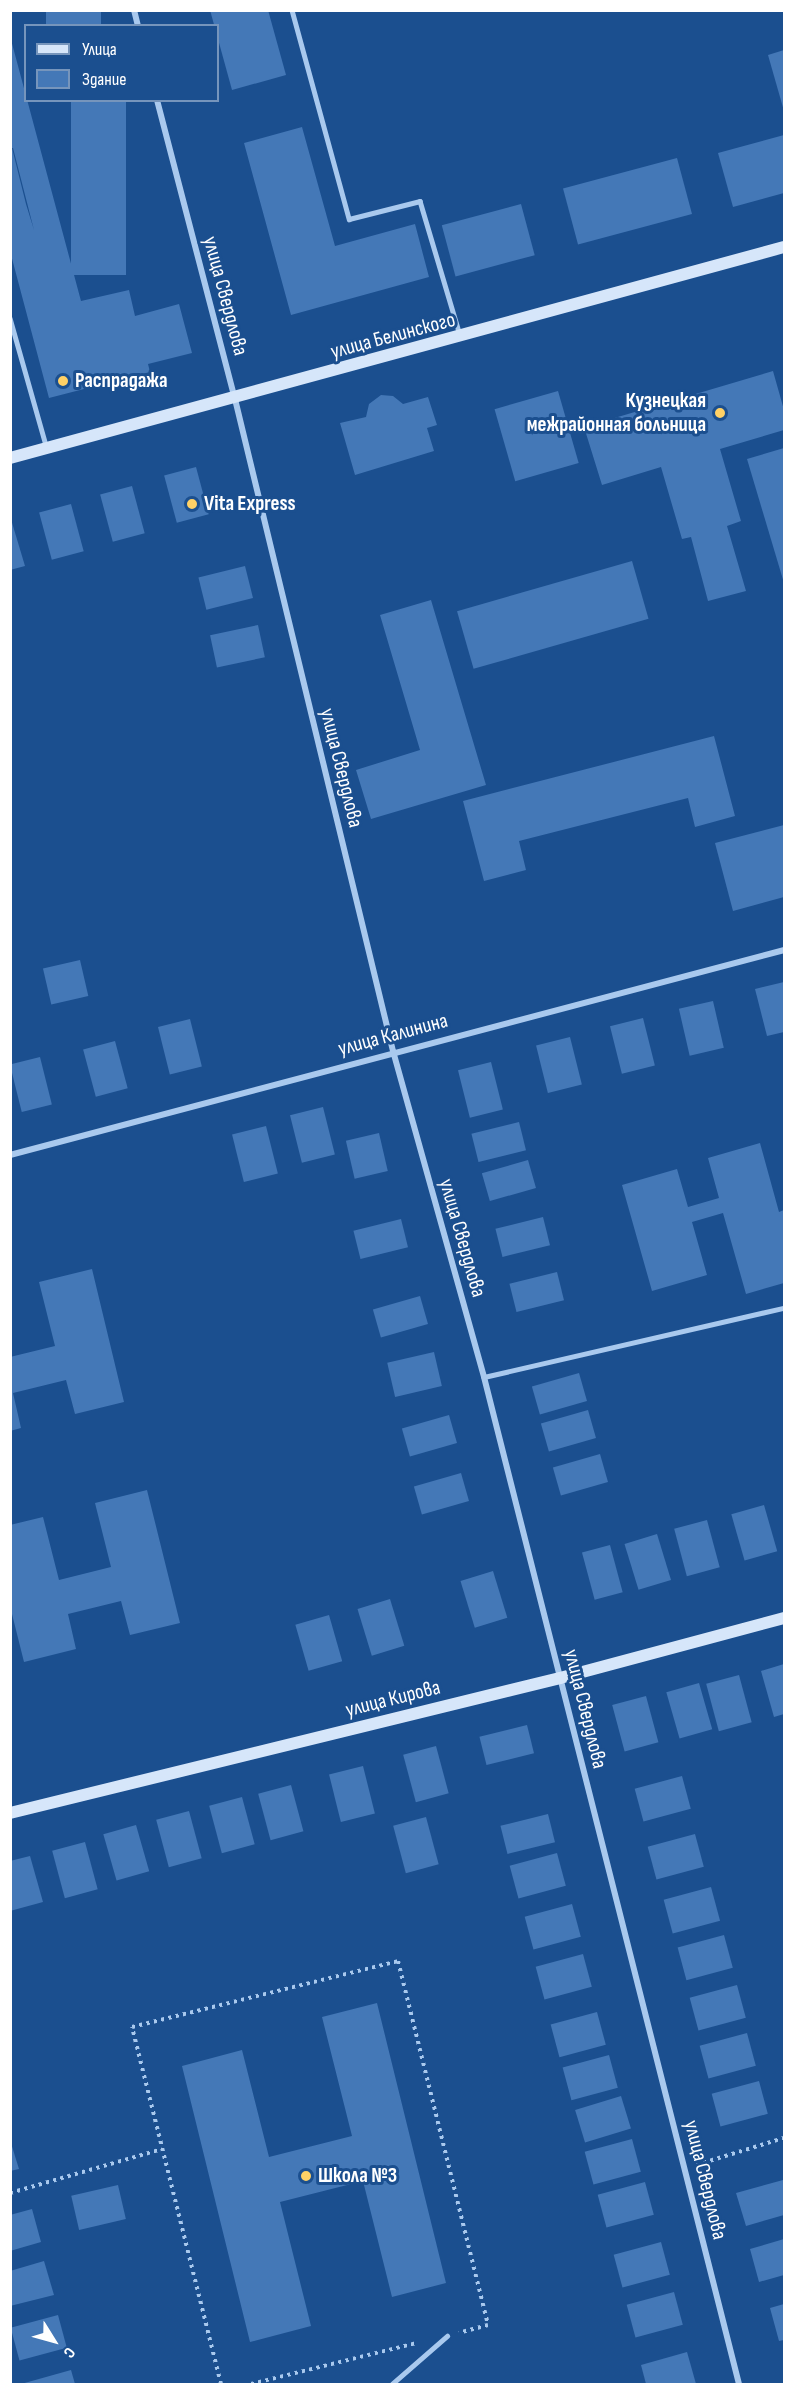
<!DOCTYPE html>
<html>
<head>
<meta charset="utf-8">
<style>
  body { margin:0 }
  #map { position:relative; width:795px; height:2395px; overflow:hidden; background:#1b4f8f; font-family:"Sofia Sans Condensed",sans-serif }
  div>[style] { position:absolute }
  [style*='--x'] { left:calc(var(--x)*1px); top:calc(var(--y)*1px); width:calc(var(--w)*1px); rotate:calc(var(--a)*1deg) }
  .building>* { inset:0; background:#4478b7; transform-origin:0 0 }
  .path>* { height:4px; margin-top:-2px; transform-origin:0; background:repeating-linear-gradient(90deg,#a9c9ee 0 3px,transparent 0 7.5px) }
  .lane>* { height:4.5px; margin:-2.25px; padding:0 2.25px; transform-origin:2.25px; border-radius:2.25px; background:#a9c9ee }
  .street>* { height:6px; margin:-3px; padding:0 3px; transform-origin:3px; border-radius:3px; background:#a9c9ee }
  .secondary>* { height:12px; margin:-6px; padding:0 6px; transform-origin:6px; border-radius:6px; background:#d6e6fa }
  .dots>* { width:16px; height:16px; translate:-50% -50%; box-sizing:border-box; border:3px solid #1b4f8f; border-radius:50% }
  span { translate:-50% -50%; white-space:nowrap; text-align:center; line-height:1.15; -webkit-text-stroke:6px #1b4f8f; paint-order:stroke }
  .street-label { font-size:21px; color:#fff }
  .poi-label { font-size:21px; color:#fff; font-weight:700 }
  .left { translate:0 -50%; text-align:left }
  .right { translate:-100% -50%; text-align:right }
  .frame { position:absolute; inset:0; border:12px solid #fff; pointer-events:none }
  .legend { position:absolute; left:24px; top:24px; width:195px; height:78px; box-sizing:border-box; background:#1b4f8f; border:2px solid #7695bc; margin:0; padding:8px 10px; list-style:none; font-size:18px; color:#fff }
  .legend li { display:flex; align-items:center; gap:12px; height:30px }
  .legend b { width:30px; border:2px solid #7695bc }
  .north { position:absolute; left:24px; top:2311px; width:60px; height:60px; -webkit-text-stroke:4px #1b4f8f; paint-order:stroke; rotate:127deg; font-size:16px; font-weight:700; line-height:24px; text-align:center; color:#fff }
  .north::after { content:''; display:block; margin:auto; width:21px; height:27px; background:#fff; clip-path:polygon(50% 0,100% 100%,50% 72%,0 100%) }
</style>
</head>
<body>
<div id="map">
  <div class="building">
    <i style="left:46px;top:10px;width:55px;height:16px"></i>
    <i style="clip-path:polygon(210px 10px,268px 10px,286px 75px,232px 90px)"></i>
    <i style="clip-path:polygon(evenodd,10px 36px,81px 301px,129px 290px,135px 316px,179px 304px,192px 353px,148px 364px,150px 372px,49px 398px,10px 251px,10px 36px,12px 148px,13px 148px,34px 230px,26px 204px,12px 148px)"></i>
    <i style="clip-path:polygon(784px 50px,784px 111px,768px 55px)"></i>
    <i style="left:71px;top:100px;width:55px;height:175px"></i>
    <i style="clip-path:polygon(302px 127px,335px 246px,415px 224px,429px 277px,291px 315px,244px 143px)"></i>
    <i style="clip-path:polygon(784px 135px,784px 193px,733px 207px,718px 153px)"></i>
    <i style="left:677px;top:158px;width:58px;height:118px;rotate:75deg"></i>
    <i style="left:521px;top:204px;width:53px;height:82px;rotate:75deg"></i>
    <i style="clip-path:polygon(773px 371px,784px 410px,784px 430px,720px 449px,741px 521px,727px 526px,746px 591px,708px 601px,691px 537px,682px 539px,661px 467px,602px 485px,584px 427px)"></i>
    <i style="left:558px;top:391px;width:75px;height:66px;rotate:74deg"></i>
    <i style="clip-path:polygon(381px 395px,393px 396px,403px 404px,428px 397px,437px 425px,427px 428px,434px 451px,355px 475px,340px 423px,366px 417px,369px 404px)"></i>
    <i style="clip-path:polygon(784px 448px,784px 583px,747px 459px)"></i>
    <i style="left:196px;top:467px;width:49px;height:33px;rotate:75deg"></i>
    <i style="left:132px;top:486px;width:49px;height:33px;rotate:75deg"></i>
    <i style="left:71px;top:504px;width:49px;height:33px;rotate:75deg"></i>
    <i style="clip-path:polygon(10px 516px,25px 566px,10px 570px)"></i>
    <i style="left:632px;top:561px;width:60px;height:182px;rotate:74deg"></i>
    <i style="left:245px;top:566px;width:33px;height:48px;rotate:76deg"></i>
    <i style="clip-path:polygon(431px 600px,486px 785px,371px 819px,356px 770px,420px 750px,380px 615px)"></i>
    <i style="left:258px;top:625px;width:33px;height:49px;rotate:78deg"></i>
    <i style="clip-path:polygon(714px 736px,735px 816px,695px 827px,688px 798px,519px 841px,526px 870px,484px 881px,463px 801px)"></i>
    <i style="clip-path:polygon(784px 825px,784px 897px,733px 911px,715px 843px)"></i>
    <i style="left:80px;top:960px;width:37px;height:38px;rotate:77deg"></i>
    <i style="clip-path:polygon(784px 982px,784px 1032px,767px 1036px,755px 989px)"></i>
    <i style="left:713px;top:1001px;width:48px;height:35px;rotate:77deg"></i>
    <i style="left:643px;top:1018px;width:49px;height:34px;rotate:76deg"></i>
    <i style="left:190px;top:1019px;width:49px;height:33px;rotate:76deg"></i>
    <i style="left:570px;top:1037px;width:49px;height:35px;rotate:76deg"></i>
    <i style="left:115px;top:1041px;width:49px;height:33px;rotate:75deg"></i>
    <i style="left:40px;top:1057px;width:49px;height:31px;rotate:76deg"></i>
    <i style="left:491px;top:1062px;width:49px;height:34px;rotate:76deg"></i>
    <i style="left:323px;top:1107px;width:49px;height:34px;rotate:76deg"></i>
    <i style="left:519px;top:1122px;width:29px;height:49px;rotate:76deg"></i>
    <i style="left:266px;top:1126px;width:49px;height:35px;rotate:76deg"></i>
    <i style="left:379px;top:1133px;width:39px;height:34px;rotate:77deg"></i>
    <i style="clip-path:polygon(760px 1143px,779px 1212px,784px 1210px,784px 1283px,746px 1294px,723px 1213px,692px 1222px,707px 1275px,652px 1291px,622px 1185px,677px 1169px,688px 1207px,719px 1198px,708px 1158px)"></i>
    <i style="left:528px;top:1160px;width:29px;height:48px;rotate:74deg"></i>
    <i style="left:543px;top:1217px;width:29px;height:49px;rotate:76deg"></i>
    <i style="left:401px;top:1219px;width:29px;height:49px;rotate:76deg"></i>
    <i style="clip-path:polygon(92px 1269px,124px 1402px,75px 1414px,66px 1380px,13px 1393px,21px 1428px,10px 1431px,10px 1357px,55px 1346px,39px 1282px)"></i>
    <i style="left:557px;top:1272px;width:29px;height:49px;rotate:76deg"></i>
    <i style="left:420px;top:1296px;width:29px;height:49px;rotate:74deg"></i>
    <i style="left:434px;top:1352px;width:35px;height:48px;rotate:77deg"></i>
    <i style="left:579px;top:1373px;width:29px;height:49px;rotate:74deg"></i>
    <i style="left:588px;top:1410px;width:29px;height:49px;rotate:74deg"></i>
    <i style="left:449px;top:1415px;width:29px;height:49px;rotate:74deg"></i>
    <i style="left:600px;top:1454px;width:29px;height:49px;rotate:74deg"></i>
    <i style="left:461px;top:1473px;width:29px;height:49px;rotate:74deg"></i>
    <i style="clip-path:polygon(147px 1490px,180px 1623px,130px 1635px,121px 1601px,68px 1614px,76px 1649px,24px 1662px,10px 1606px,10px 1525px,43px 1517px,59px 1580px,111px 1567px,95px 1503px)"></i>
    <i style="left:764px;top:1505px;width:48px;height:34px;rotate:74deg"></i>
    <i style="left:707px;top:1520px;width:49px;height:34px;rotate:75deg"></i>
    <i style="left:657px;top:1534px;width:48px;height:34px;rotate:73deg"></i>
    <i style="left:610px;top:1545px;width:49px;height:29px;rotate:75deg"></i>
    <i style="left:493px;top:1571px;width:49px;height:34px;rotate:73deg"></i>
    <i style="left:390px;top:1599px;width:49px;height:34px;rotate:73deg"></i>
    <i style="left:329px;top:1615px;width:48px;height:35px;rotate:74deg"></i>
    <i style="clip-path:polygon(784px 1664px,784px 1714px,774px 1717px,761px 1671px)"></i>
    <i style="left:739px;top:1675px;width:49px;height:34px;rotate:75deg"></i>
    <i style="left:699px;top:1683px;width:48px;height:34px;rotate:74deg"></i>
    <i style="left:646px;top:1696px;width:48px;height:35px;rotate:75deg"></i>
    <i style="left:527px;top:1725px;width:29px;height:49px;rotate:76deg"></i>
    <i style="left:436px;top:1746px;width:49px;height:34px;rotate:75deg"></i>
    <i style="left:363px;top:1766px;width:49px;height:35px;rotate:76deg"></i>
    <i style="left:682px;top:1776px;width:34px;height:49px;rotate:75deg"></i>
    <i style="left:291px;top:1785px;width:48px;height:34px;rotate:75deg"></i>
    <i style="left:242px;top:1797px;width:49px;height:34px;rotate:75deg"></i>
    <i style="left:189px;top:1811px;width:49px;height:34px;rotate:75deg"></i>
    <i style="left:548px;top:1814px;width:29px;height:49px;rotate:76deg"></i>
    <i style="left:426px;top:1817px;width:49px;height:34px;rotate:75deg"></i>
    <i style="left:136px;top:1825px;width:48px;height:34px;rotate:74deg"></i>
    <i style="left:695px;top:1834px;width:34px;height:49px;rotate:75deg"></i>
    <i style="left:85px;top:1842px;width:49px;height:34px;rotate:75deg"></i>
    <i style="left:557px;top:1853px;width:34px;height:49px;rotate:75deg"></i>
    <i style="clip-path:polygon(30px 1856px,43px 1902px,10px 1911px,10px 1861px)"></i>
    <i style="left:711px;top:1887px;width:35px;height:49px;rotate:75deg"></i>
    <i style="left:572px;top:1904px;width:34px;height:49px;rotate:75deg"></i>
    <i style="left:724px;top:1935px;width:34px;height:48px;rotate:75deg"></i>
    <i style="left:583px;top:1954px;width:34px;height:49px;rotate:75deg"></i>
    <i style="left:737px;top:1985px;width:34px;height:49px;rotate:75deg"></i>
    <i style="clip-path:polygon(377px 2003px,446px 2283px,392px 2297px,363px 2181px,280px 2202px,311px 2326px,250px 2342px,182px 2066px,242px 2050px,269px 2157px,352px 2136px,322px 2017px)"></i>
    <i style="left:597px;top:2012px;width:34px;height:48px;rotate:75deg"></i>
    <i style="left:747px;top:2033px;width:34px;height:49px;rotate:75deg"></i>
    <i style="left:609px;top:2055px;width:34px;height:48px;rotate:75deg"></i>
    <i style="left:759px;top:2081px;width:34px;height:49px;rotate:75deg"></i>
    <i style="left:621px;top:2096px;width:34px;height:48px;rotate:73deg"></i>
    <i style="left:632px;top:2139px;width:34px;height:49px;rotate:75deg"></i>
    <i style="clip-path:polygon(10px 2140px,19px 2169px,10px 2171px)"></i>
    <i style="clip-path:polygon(783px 2180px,784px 2215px,746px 2226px,736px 2193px)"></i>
    <i style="left:645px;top:2182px;width:34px;height:49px;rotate:75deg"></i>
    <i style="left:118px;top:2185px;width:35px;height:48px;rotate:77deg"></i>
    <i style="clip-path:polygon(32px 2209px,41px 2242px,10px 2251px,10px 2215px)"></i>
    <i style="clip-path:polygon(784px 2239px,784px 2275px,759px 2282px,750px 2249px)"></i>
    <i style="left:661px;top:2242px;width:34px;height:49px;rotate:75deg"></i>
    <i style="clip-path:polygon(44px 2261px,54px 2295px,10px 2306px,10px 2271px)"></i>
    <i style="left:674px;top:2292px;width:34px;height:49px;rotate:75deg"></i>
    <i style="clip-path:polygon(784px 2304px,784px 2340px,779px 2341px,770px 2308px)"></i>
    <i style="left:58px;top:2315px;width:34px;height:49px;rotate:75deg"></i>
    <i style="clip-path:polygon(687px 2352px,696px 2384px,646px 2384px,641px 2365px)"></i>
    <i style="clip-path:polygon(71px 2370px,75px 2384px,21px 2384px)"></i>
  </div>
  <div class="path">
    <i style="--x:696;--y:2165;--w:92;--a:-17.1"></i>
    <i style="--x:10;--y:2193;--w:158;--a:-16.1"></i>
    <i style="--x:221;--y:2384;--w:368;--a:-104"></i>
    <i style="--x:132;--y:2027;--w:274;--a:-13.9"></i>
    <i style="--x:398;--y:1961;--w:375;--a:76.1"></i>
    <i style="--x:488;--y:2325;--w:30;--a:165"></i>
    <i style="--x:251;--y:2384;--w:171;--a:-13.9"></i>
  </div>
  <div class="lane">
    <i style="--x:292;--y:10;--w:217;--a:74.7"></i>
    <i style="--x:349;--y:219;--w:73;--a:-14.2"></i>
    <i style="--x:420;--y:201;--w:140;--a:73.4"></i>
    <i style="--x:10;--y:318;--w:132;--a:74.2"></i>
    <i style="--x:484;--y:1377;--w:308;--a:-13"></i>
    <i style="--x:392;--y:2384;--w:73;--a:-41.1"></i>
  </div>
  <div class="street">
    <i style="--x:134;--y:10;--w:16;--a:76"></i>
    <i style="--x:157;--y:100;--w:309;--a:75.4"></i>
    <i style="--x:235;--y:399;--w:671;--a:76.38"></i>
    <i style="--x:393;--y:1051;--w:338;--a:74.4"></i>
    <i style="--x:484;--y:1377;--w:1039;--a:75.79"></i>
    <i style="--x:10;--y:1155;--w:801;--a:-14.83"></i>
  </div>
  <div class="secondary">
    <i style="--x:10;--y:458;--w:802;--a:-15.25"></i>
    <i style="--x:10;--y:1813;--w:566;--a:-13.79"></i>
    <i style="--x:560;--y:1678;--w:232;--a:-15"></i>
  </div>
  <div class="dots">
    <i style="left:63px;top:381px;background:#ffd166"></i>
    <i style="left:720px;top:413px;background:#ffd166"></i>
    <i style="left:192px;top:504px;background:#ffd166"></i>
    <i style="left:306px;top:2176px;background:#ffd166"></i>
  </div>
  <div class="street-label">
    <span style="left:225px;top:296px;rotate:75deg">улица Свердлова</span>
    <span style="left:393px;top:336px;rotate:-15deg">улица Белинского</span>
    <span style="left:341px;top:768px;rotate:76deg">улица Свердлова</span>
    <span style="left:393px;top:1035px;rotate:-15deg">улица Калинина</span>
    <span style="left:462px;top:1238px;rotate:74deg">улица Свердлова</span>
    <span style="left:393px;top:1699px;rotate:-14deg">улица Кирова</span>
    <span style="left:585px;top:1709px;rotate:76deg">улица Свердлова</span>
    <span style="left:705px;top:2180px;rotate:76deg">улица Свердлова</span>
  </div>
  <div class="poi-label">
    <span class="left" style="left:75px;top:381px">Распрадажа</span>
    <span class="right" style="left:706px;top:413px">Кузнецкая<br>межрайонная больница</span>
    <span class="left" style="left:204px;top:504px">Vita Express</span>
    <span class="left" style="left:318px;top:2176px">Школа №3</span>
  </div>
  <div class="frame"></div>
  <ul class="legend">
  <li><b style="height:8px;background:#d6e6fa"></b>Улица</li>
  <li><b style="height:16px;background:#4478b7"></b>Здание</li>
  </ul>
  <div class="north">С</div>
</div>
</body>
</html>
